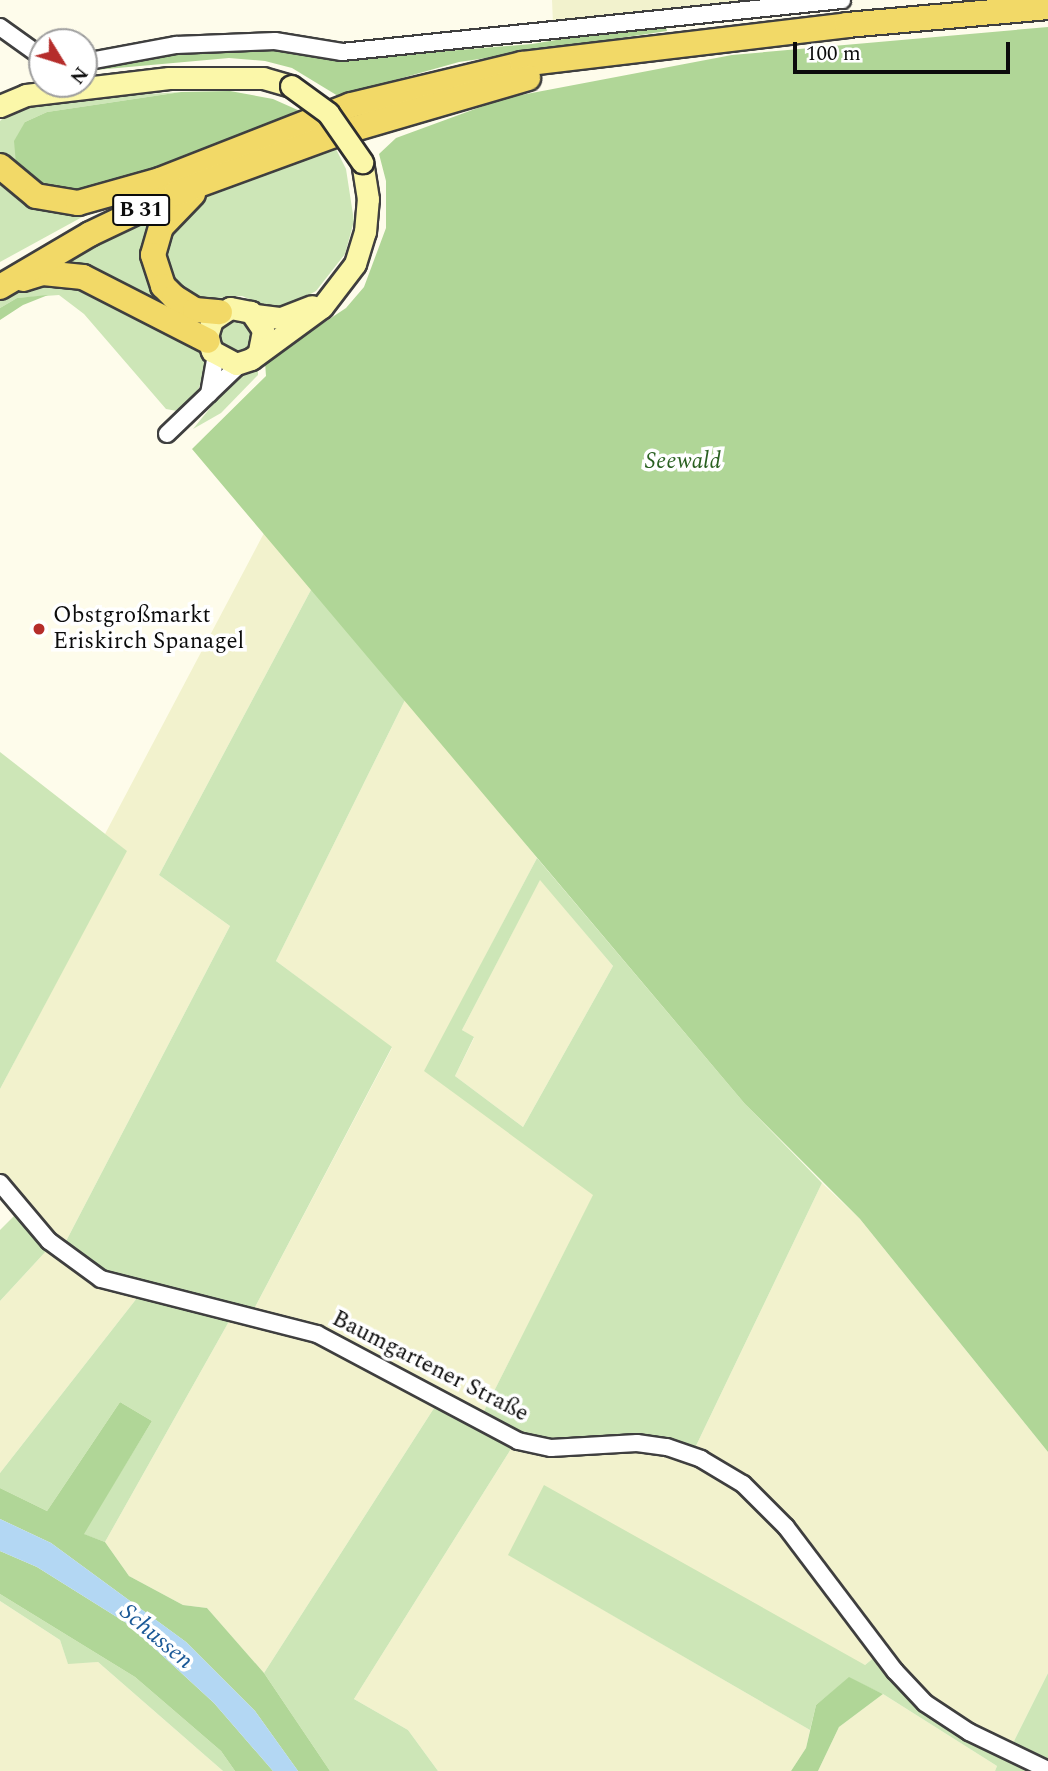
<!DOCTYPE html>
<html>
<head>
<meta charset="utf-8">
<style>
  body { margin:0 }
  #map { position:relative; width:1048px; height:1771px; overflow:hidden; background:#fefceb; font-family:Spectral,serif }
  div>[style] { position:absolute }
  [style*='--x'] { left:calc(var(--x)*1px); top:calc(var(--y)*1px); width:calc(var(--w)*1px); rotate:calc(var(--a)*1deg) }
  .farmland>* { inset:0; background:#f2f2cd }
  .green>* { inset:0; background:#cde6b7 }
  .round { border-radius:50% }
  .forest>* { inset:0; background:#b0d697 }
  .water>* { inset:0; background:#b3d7f3 }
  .roads { filter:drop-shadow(2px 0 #3f3f3f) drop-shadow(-2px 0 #3f3f3f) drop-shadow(0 2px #3f3f3f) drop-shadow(0 -2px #3f3f3f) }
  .street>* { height:16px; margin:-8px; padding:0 8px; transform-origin:8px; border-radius:8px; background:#fff }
  .secondary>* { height:21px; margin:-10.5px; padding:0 10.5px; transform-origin:10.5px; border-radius:10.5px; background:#fbf7a9 }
  .primary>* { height:24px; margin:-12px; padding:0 12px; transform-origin:12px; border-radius:12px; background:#f2d967 }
  .bridges { filter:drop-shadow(2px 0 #2e2e2e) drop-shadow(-2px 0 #2e2e2e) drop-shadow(0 2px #2e2e2e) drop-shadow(0 -2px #2e2e2e) }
  .secondary-bridge>* { height:21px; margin:-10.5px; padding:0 10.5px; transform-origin:10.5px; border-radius:10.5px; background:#fbf7a9 }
  .dots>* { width:19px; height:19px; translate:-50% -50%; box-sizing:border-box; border:4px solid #fff; border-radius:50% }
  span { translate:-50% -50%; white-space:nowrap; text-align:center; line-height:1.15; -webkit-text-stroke:7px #fff; paint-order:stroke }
  .shield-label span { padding:2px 5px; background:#fff; border:2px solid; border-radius:5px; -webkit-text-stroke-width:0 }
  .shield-label { font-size:21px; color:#0c0c0c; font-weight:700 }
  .park-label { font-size:23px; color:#296020; font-style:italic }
  .poi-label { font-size:23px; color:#0c0c0c }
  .left { translate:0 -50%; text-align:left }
  .street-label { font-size:23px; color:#0c0c0c }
  .water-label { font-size:24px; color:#1b5997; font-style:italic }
  .north { position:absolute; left:28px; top:28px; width:70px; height:70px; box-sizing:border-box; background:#fff; border:2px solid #9e9e9e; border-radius:50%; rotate:128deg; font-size:19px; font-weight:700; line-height:28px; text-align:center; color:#0c0c0c }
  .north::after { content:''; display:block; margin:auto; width:24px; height:32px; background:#b52d2b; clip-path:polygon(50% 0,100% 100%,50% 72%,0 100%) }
  .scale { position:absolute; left:793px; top:42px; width:217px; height:32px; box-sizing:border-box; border:4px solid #0c0c0c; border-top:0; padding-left:9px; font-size:21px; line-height:24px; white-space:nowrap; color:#0c0c0c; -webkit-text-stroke:5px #fff; paint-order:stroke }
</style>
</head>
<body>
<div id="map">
  <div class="farmland">
    <i style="clip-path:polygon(552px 0,783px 0,553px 24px)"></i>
    <i style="clip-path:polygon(264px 533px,312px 588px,159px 875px,230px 926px,63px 1247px,0 1173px,0 1089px,126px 851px,105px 834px)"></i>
    <i style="clip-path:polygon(406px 698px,537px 858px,425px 1071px,594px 1194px,481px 1417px,314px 1327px,254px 1309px,392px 1048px,276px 961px)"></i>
    <i style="clip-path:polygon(540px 879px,613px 966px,523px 1127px,455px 1076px,474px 1038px,462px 1030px)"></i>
    <i style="clip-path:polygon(822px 1183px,860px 1219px,1048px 1452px,1048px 1673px,1011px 1747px,970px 1727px,927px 1695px,799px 1534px,694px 1450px)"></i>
    <i style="clip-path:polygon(48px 1249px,87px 1279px,137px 1298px,0 1473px,0 1301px)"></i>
    <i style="clip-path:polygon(232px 1316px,319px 1341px,436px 1405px,264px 1673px,207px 1608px,183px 1605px,129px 1576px,105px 1542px)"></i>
    <i style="clip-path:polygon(514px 1444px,558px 1456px,621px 1448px,671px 1454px,721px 1478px,792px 1541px,876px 1656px,865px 1665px,509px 1555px,810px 1730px,806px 1748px,791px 1771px,438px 1771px,408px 1730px,354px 1699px)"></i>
    <i style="clip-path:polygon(0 1601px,60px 1640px,68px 1663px,98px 1662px,223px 1771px,0 1771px)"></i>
    <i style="clip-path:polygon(883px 1694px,997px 1766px,995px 1771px,818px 1771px,839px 1727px)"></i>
  </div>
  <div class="green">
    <i style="clip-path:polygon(181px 92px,47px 112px,25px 122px,73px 194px,57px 197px,0 159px,0 121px,13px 108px,36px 101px)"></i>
    <i style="clip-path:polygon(336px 149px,346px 169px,354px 221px,345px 254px,316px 291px,279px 311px,242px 296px,193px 300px,164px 269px,162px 243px,196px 201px)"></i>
    <i style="clip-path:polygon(0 180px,28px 202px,95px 210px,0 262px)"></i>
    <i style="clip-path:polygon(166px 204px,147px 245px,194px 318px,52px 265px)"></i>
    <i style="clip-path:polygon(56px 278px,190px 336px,206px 364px,199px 388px,187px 404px,177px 411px,166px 409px,84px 314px,59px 295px,17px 298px,0 308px,0 298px,9px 292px)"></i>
    <i class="round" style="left:218px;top:318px;width:34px;height:34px"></i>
    <i style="clip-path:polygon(258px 363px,258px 375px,221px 413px,193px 429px,237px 375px)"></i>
    <i style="clip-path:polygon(312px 588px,406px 698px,276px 961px,392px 1047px,254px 1309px,106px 1276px,63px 1247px,230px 926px,159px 875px)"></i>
    <i style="clip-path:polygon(0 752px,127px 851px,0 1089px)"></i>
    <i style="clip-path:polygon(evenodd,537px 858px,745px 1104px,822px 1183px,694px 1450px,632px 1437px,543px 1441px,481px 1417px,593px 1195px,424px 1071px,537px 858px,540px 880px,613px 966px,523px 1127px,455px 1076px,474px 1037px,462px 1030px,540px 880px)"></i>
    <i style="clip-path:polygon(19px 1211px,48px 1249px,0 1301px,0 1230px)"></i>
    <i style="clip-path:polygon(137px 1298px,232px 1316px,105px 1542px,83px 1534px,152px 1421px,120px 1402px,47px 1511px,0 1488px,0 1473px)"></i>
    <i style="clip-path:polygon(436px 1405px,514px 1444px,354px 1699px,408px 1730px,438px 1771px,330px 1771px,264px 1673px)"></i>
    <i style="clip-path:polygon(544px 1485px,865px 1665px,876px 1656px,925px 1711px,1037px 1771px,995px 1771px,997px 1766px,883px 1694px,849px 1678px,816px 1705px,810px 1730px,508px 1555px)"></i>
    <i style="clip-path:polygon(0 1594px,135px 1677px,221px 1751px,235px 1771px,223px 1771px,98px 1662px,68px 1664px,60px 1640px,0 1601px)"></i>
    <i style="clip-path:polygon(1048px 1673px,1048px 1765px,1011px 1747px)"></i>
  </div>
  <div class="forest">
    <i style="clip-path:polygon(665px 22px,667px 31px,459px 62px,338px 96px,292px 68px,265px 61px,229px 58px,84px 71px,174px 52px,259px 49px,362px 58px,532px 44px)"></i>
    <i style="clip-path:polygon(1048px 27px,1048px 1452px,860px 1219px,745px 1104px,192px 449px,266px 376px,265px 362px,346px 308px,364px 287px,386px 228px,386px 181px,379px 154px,396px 138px,505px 98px,732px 55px)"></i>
    <i style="clip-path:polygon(230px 91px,273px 99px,300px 111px,119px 184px,73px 194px,42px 184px,16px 164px,14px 141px,25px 122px,47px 112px,181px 92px)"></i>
    <i style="clip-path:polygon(48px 295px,23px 305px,0 320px,0 308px,17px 298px)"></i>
    <i style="clip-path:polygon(120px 1402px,152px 1421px,84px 1534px,105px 1542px,129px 1576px,183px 1605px,207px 1608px,264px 1673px,330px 1771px,298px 1771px,255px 1711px,186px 1642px,51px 1543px,0 1519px,0 1488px,47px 1511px)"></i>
    <i style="clip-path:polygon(0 1551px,37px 1567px,128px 1624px,214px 1703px,273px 1771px,235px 1771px,221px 1751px,135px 1677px,0 1594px)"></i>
    <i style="clip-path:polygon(849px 1677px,883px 1694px,839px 1727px,818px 1771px,791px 1771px,806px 1748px,816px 1705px)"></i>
  </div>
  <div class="water">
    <i style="clip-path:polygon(0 1519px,51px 1543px,186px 1642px,255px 1711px,298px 1771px,273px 1771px,214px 1703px,128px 1624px,37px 1567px,0 1551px)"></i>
  </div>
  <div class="roads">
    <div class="street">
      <i style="--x:0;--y:27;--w:52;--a:35.5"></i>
      <i style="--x:84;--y:62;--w:94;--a:-10.5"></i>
      <i style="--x:176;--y:45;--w:99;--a:-2.3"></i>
      <i style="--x:275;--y:41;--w:68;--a:9.3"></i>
      <i style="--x:342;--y:52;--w:503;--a:-5.94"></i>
      <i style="--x:209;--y:394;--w:39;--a:-80"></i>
      <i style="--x:167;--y:434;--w:103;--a:-43.8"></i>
      <i style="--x:0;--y:1183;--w:76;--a:49.8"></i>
      <i style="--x:49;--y:1241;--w:64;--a:36.2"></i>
      <i style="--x:101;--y:1279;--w:223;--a:14.3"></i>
      <i style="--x:317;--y:1334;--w:228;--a:28"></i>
      <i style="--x:518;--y:1441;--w:34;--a:12"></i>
      <i style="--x:551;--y:1448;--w:86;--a:-3.3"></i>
      <i style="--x:637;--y:1443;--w:30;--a:8"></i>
      <i style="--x:667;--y:1447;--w:36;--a:19"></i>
      <i style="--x:701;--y:1459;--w:49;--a:30.8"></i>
      <i style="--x:743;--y:1484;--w:61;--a:45"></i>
      <i style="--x:786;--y:1527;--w:181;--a:52.9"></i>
      <i style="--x:895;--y:1671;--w:44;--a:46.8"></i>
      <i style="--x:925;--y:1703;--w:53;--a:33.4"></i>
      <i style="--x:969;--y:1732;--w:88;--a:25.7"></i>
    </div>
    <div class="secondary">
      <i style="--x:0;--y:106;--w:28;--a:-23"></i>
      <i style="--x:26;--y:95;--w:144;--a:-6.8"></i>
      <i style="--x:169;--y:78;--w:94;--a:0"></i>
      <i style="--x:263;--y:78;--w:29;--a:16"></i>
      <i style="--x:255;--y:315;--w:26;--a:7"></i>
      <i style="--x:281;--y:318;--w:33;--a:-21"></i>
      <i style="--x:259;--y:351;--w:21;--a:-79"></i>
      <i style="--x:263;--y:330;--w:22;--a:-124"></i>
      <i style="--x:251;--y:312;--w:21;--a:-169"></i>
      <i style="--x:230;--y:308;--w:22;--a:146"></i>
      <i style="--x:212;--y:320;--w:17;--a:107"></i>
      <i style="--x:207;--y:336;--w:16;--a:72"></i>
      <i style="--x:212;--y:351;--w:27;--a:28"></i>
      <i style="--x:236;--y:364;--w:16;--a:-18"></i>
      <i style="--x:251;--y:359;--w:88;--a:-36.2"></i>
      <i style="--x:322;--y:307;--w:54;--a:-52.5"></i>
      <i style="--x:355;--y:264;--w:34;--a:-73"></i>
      <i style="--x:365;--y:232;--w:33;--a:-85"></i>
      <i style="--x:368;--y:199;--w:37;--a:-99"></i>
    </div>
    <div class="primary">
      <i style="--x:0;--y:166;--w:47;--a:39.8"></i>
      <i style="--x:36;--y:196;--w:43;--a:9.5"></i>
      <i style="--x:78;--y:203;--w:85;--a:-15.7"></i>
      <i style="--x:160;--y:180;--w:205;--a:-21.4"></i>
      <i style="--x:351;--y:105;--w:176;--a:-13.5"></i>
      <i style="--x:522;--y:64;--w:327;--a:-6.8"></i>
      <i style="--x:847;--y:25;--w:202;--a:-5.1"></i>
      <i style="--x:193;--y:194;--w:46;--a:134.1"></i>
      <i style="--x:161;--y:227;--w:29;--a:106"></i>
      <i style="--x:153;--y:255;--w:33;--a:72"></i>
      <i style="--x:163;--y:286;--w:16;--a:45"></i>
      <i style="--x:174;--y:297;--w:25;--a:32"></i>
      <i style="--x:195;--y:310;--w:25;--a:5"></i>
      <i style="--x:23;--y:279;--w:21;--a:-17"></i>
      <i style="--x:43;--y:273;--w:40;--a:5.7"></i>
      <i style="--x:83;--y:277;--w:140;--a:27.1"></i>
      <i style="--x:0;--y:287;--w:104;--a:-30.5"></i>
      <i style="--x:90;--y:234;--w:95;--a:-25.5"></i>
      <i style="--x:176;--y:193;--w:175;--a:-20.1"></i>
      <i style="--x:340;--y:133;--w:196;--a:-16.3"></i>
    </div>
  </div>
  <div class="bridges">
    <div class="secondary-bridge">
      <i style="--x:291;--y:86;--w:46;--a:36.1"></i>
      <i style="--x:328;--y:113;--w:60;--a:55.2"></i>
    </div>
  </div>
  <div class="dots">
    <i style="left:39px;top:629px;background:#b52d2b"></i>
  </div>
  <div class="shield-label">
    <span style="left:141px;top:210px">B 31</span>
  </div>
  <div class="park-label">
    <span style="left:683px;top:462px">Seewald</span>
  </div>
  <div class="poi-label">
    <span class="left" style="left:53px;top:629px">Obstgroßmarkt<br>Eriskirch Spanagel</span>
  </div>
  <div class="street-label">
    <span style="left:430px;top:1367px;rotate:27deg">Baumgartener Straße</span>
  </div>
  <div class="water-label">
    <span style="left:156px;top:1637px;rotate:40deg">Schussen</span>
  </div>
  <div class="north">N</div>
  <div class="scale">100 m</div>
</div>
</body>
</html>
